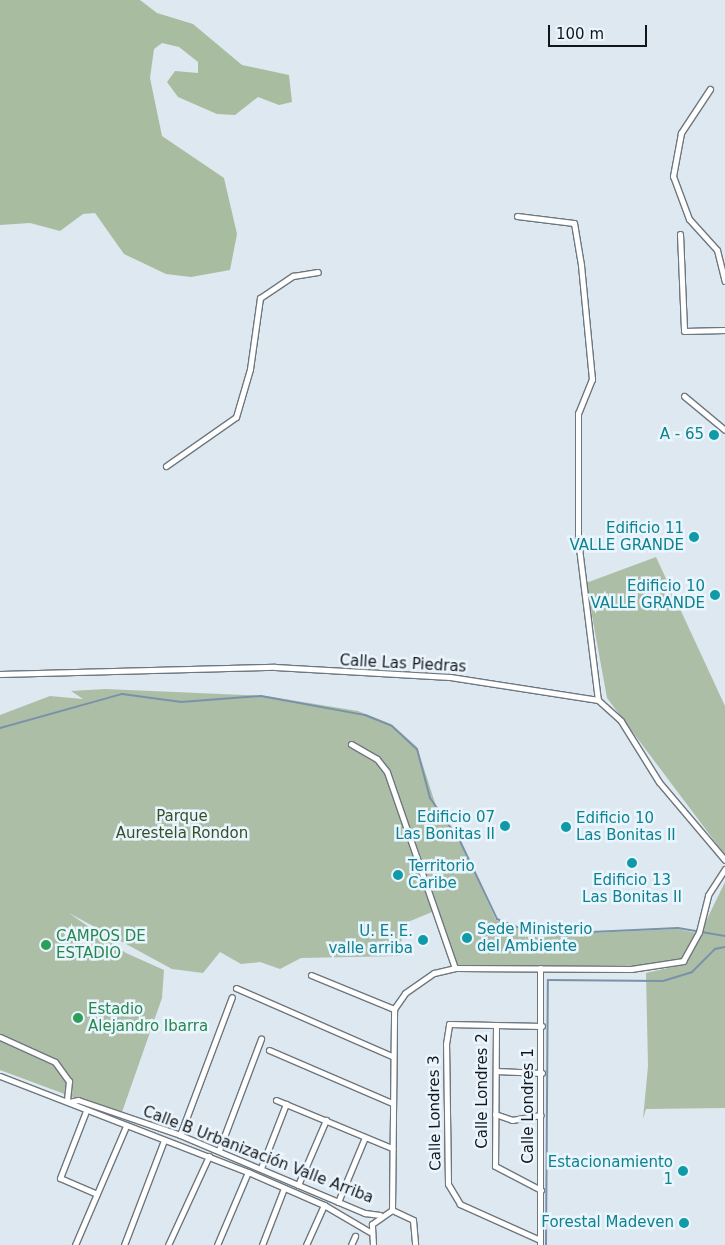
<!DOCTYPE html>
<html>
<head>
<meta charset="utf-8">
<style>
  body { margin:0 }
  #map { position:relative; width:725px; height:1245px; overflow:hidden; background:#dee8f0; font-family:"DejaVu Sans",sans-serif }
  div>[style] { position:absolute }
  [style*='--x'] { left:calc(var(--x)*1px); top:calc(var(--y)*1px); width:calc(var(--w)*1px); rotate:calc(var(--a)*1deg) }
  .green>* { inset:0; background:#adbea7 }
  .forest>* { inset:0; background:#a8bca0 }
  .stream>* { height:2px; margin:-1px; padding:0 1px; transform-origin:1px; border-radius:1px; background:#7992aa }
  .roads { filter:drop-shadow(1px 0 #6e777e) drop-shadow(-1px 0 #6e777e) drop-shadow(0 1px #6e777e) drop-shadow(0 -1px #6e777e) }
  .minor>* { height:5px; margin:-2.5px; padding:0 2.5px; transform-origin:2.5px; border-radius:2.5px; background:#fff }
  .dots>* { width:14px; height:14px; translate:-50% -50%; box-sizing:border-box; border:2px solid #ebf5fd; border-radius:50% }
  span { translate:-50% -50%; white-space:nowrap; text-align:center; line-height:1.15; -webkit-text-stroke:5px #ebf5fd; paint-order:stroke }
  .culture-label { font-size:15px; color:#0d838f }
  .right { translate:-100% -50%; text-align:right }
  .left { translate:0 -50%; text-align:left }
  .street-label { font-size:15px; color:#131619 }
  .park-label { font-size:15px; color:#335127 }
  .leisure-label { font-size:15px; color:#27864d }
  .scale { position:absolute; left:548px; top:25px; width:99px; height:22px; box-sizing:border-box; border:2px solid #131619; border-top:0; padding-left:6px; font-size:15px; line-height:18px; white-space:nowrap; color:#131619; -webkit-text-stroke:4px #ebf5fd; paint-order:stroke }
</style>
</head>
<body>
<div id="map">
  <div class="green">
    <i style="clip-path:polygon(656px 557px,725px 706px,725px 855px,607px 698px,586px 583px)"></i>
    <i style="clip-path:polygon(105px 689px,266px 696px,358px 711px,391px 724px,417px 747px,436px 806px,460px 841px,496px 920px,522px 930px,571px 934px,677px 929px,697px 933px,682px 960px,651px 966px,456px 965px,437px 910px,403px 924px,400px 956px,301px 958px,280px 969px,260px 962px,241px 964px,220px 952px,203px 973px,172px 969px,69px 913px,126px 953px,164px 970px,162px 998px,121px 1115px,0 1070px,0 715px,50px 696px,83px 699px,71px 691px)"></i>
    <i style="clip-path:polygon(725px 882px,725px 1108px,646px 1109px,643px 1119px,648px 1066px,646px 973px,685px 964px)"></i>
  </div>
  <div class="forest">
    <i style="clip-path:polygon(0 0,140px 0,157px 13px,193px 24px,242px 65px,289px 75px,292px 102px,279px 105px,258px 97px,235px 115px,217px 114px,178px 97px,167px 82px,175px 71px,198px 73px,198px 62px,179px 47px,162px 43px,154px 49px,150px 78px,162px 136px,224px 178px,237px 234px,230px 270px,191px 277px,166px 274px,124px 254px,95px 213px,83px 214px,60px 231px,30px 223px,0 225px)"></i>
  </div>
  <div class="stream">
    <i style="--x:0;--y:728;--w:127;--a:-15.6"></i>
    <i style="--x:122;--y:694;--w:60;--a:7.7"></i>
    <i style="--x:181;--y:702;--w:80;--a:-4.3"></i>
    <i style="--x:261;--y:696;--w:106;--a:10.4"></i>
    <i style="--x:365;--y:715;--w:29;--a:22"></i>
    <i style="--x:392;--y:726;--w:34;--a:43"></i>
    <i style="--x:417;--y:749;--w:51;--a:75.1"></i>
    <i style="--x:430;--y:798;--w:52;--a:55.1"></i>
    <i style="--x:460;--y:841;--w:86;--a:64.6"></i>
    <i style="--x:497;--y:919;--w:27;--a:22"></i>
    <i style="--x:522;--y:929;--w:48;--a:4.8"></i>
    <i style="--x:570;--y:933;--w:108;--a:-2.7"></i>
    <i style="--x:678;--y:928;--w:48;--a:9.7"></i>
    <i style="--x:546;--y:1245;--w:265;--a:-89.6"></i>
    <i style="--x:548;--y:980;--w:115;--a:0.5"></i>
    <i style="--x:663;--y:981;--w:30;--a:-17"></i>
    <i style="--x:692;--y:972;--w:33;--a:-45"></i>
    <i style="--x:715;--y:949;--w:10;--a:-11"></i>
  </div>
  <div class="roads">
    <div class="minor">
      <i style="--x:710;--y:89;--w:53;--a:123.4"></i>
      <i style="--x:681;--y:133;--w:44;--a:100.5"></i>
      <i style="--x:673;--y:176;--w:46;--a:69.6"></i>
      <i style="--x:689;--y:219;--w:42;--a:47.9"></i>
      <i style="--x:717;--y:250;--w:32;--a:76"></i>
      <i style="--x:517;--y:216;--w:57;--a:7"></i>
      <i style="--x:574;--y:223;--w:43;--a:80.5"></i>
      <i style="--x:581;--y:265;--w:115;--a:84.5"></i>
      <i style="--x:592;--y:379;--w:37;--a:112"></i>
      <i style="--x:578;--y:413;--w:127;--a:90"></i>
      <i style="--x:578;--y:540;--w:161;--a:82.9"></i>
      <i style="--x:680;--y:234;--w:97;--a:87.6"></i>
      <i style="--x:684;--y:331;--w:41;--a:-1.4"></i>
      <i style="--x:684;--y:396;--w:53;--a:39.7"></i>
      <i style="--x:166;--y:466;--w:85;--a:-35"></i>
      <i style="--x:236;--y:417;--w:50;--a:-73.7"></i>
      <i style="--x:250;--y:369;--w:72;--a:-82"></i>
      <i style="--x:260;--y:298;--w:40;--a:-34"></i>
      <i style="--x:293;--y:276;--w:25;--a:-9"></i>
      <i style="--x:0;--y:674;--w:275;--a:-1.5"></i>
      <i style="--x:275;--y:667;--w:175;--a:3.3"></i>
      <i style="--x:450;--y:677;--w:150;--a:8.8"></i>
      <i style="--x:598;--y:700;--w:31;--a:42"></i>
      <i style="--x:621;--y:721;--w:72;--a:58.1"></i>
      <i style="--x:659;--y:782;--w:102;--a:49.8"></i>
      <i style="--x:351;--y:744;--w:30;--a:30"></i>
      <i style="--x:377;--y:759;--w:16;--a:52"></i>
      <i style="--x:387;--y:772;--w:207;--a:70.9"></i>
      <i style="--x:311;--y:975;--w:90;--a:22.3"></i>
      <i style="--x:236;--y:988;--w:170;--a:23.6"></i>
      <i style="--x:496;--y:1025;--w:141;--a:90.4"></i>
      <i style="--x:495;--y:1166;--w:52;--a:27.6"></i>
      <i style="--x:0;--y:1037;--w:60;--a:24.4"></i>
      <i style="--x:55;--y:1062;--w:24;--a:54"></i>
      <i style="--x:69;--y:1081;--w:20;--a:96"></i>
      <i style="--x:269;--y:1050;--w:134;--a:23.3"></i>
      <i style="--x:496;--y:1071;--w:46;--a:2.5"></i>
      <i style="--x:0;--y:1076;--w:266;--a:21.2"></i>
      <i style="--x:248;--y:1172;--w:83;--a:23.5"></i>
      <i style="--x:324;--y:1205;--w:53;--a:30.4"></i>
      <i style="--x:276;--y:1100;--w:126;--a:22.5"></i>
      <i style="--x:69;--y:1102;--w:9;--a:-13"></i>
      <i style="--x:78;--y:1100;--w:108;--a:18.9"></i>
      <i style="--x:180;--y:1135;--w:201;--a:22.9"></i>
      <i style="--x:365;--y:1213;--w:15;--a:8"></i>
      <i style="--x:86;--y:1111;--w:72;--a:111.2"></i>
      <i style="--x:60;--y:1178;--w:40;--a:23.4"></i>
      <i style="--x:495;--y:1114;--w:18;--a:19"></i>
      <i style="--x:512;--y:1120;--w:29;--a:-10"></i>
      <i style="--x:180;--y:1135;--w:147;--a:-69.4"></i>
      <i style="--x:219;--y:1150;--w:119;--a:-69.3"></i>
      <i style="--x:261;--y:1168;--w:69;--a:-68.7"></i>
      <i style="--x:298;--y:1185;--w:71;--a:-66.7"></i>
      <i style="--x:338;--y:1202;--w:70;--a:-67.4"></i>
      <i style="--x:392;--y:1210;--w:201;--a:-89.4"></i>
      <i style="--x:394;--y:1009;--w:19;--a:-55"></i>
      <i style="--x:405;--y:993;--w:35;--a:-35"></i>
      <i style="--x:434;--y:973;--w:22;--a:-13"></i>
      <i style="--x:455;--y:968;--w:176;--a:0.3"></i>
      <i style="--x:631;--y:969;--w:53;--a:-8.7"></i>
      <i style="--x:683;--y:961;--w:33;--a:-61"></i>
      <i style="--x:699;--y:932;--w:38;--a:-76"></i>
      <i style="--x:708;--y:895;--w:31;--a:-57"></i>
      <i style="--x:540;--y:1240;--w:88;--a:-155.8"></i>
      <i style="--x:460;--y:1204;--w:23;--a:-121"></i>
      <i style="--x:448;--y:1184;--w:140;--a:-90.8"></i>
      <i style="--x:446;--y:1044;--w:20;--a:-81"></i>
      <i style="--x:449;--y:1024;--w:93;--a:1.2"></i>
      <i style="--x:75;--y:1245;--w:129;--a:-66.8"></i>
      <i style="--x:124;--y:1245;--w:112;--a:-69.1"></i>
      <i style="--x:168;--y:1245;--w:98;--a:-65.3"></i>
      <i style="--x:217;--y:1245;--w:79;--a:-67"></i>
      <i style="--x:262;--y:1245;--w:61;--a:-68.9"></i>
      <i style="--x:306;--y:1245;--w:44;--a:-65.8"></i>
      <i style="--x:351;--y:1245;--w:10;--a:-66"></i>
      <i style="--x:373;--y:1245;--w:21;--a:-93"></i>
      <i style="--x:372;--y:1224;--w:24;--a:-35"></i>
      <i style="--x:392;--y:1210;--w:23;--a:25"></i>
      <i style="--x:413;--y:1220;--w:25;--a:85"></i>
      <i style="--x:540;--y:1245;--w:277;--a:-90"></i>
    </div>
  </div>
  <div class="dots">
    <i style="left:714px;top:435px;background:#0f9aa8"></i>
    <i style="left:694px;top:537px;background:#0f9aa8"></i>
    <i style="left:715px;top:595px;background:#0f9aa8"></i>
    <i style="left:505px;top:826px;background:#0f9aa8"></i>
    <i style="left:566px;top:827px;background:#0f9aa8"></i>
    <i style="left:632px;top:863px;background:#0f9aa8"></i>
    <i style="left:398px;top:875px;background:#0f9aa8"></i>
    <i style="left:467px;top:938px;background:#0f9aa8"></i>
    <i style="left:423px;top:940px;background:#0f9aa8"></i>
    <i style="left:46px;top:945px;background:#2e9e5b"></i>
    <i style="left:78px;top:1018px;background:#2e9e5b"></i>
    <i style="left:683px;top:1171px;background:#0f9aa8"></i>
    <i style="left:684px;top:1223px;background:#0f9aa8"></i>
  </div>
  <div class="culture-label">
    <span class="right" style="left:704px;top:435px">A - 65</span>
    <span class="right" style="left:684px;top:537px">Edificio 11<br>VALLE GRANDE</span>
    <span class="right" style="left:705px;top:595px">Edificio 10<br>VALLE GRANDE</span>
    <span class="right" style="left:495px;top:826px">Edificio 07<br>Las Bonitas II</span>
    <span class="left" style="left:576px;top:827px">Edificio 10<br>Las Bonitas II</span>
    <span class="left" style="left:408px;top:875px">Territorio<br>Caribe</span>
    <span style="left:632px;top:889px">Edificio 13<br>Las Bonitas II</span>
    <span class="left" style="left:477px;top:938px">Sede Ministerio<br>del Ambiente</span>
    <span class="right" style="left:413px;top:940px">U. E. E.<br>valle arriba</span>
    <span class="right" style="left:673px;top:1171px">Estacionamiento<br>1</span>
    <span class="right" style="left:674px;top:1223px">Forestal Madeven</span>
  </div>
  <div class="street-label">
    <span style="left:403px;top:664px;rotate:3deg">Calle Las Piedras</span>
    <span style="left:483px;top:1091px;rotate:-90deg">Calle Londres 2</span>
    <span style="left:529px;top:1106px;rotate:-90deg">Calle Londres 1</span>
    <span style="left:435px;top:1113px;rotate:-91deg">Calle Londres 3</span>
    <span style="left:258px;top:1155px;rotate:21deg">Calle B Urbanización Valle Arriba</span>
  </div>
  <div class="park-label">
    <span style="left:182px;top:825px">Parque<br>Aurestela Rondon</span>
  </div>
  <div class="leisure-label">
    <span class="left" style="left:56px;top:945px">CAMPOS DE<br>ESTADIO</span>
    <span class="left" style="left:88px;top:1018px">Estadio<br>Alejandro Ibarra</span>
  </div>
  <div class="scale">100 m</div>
</div>
</body>
</html>
